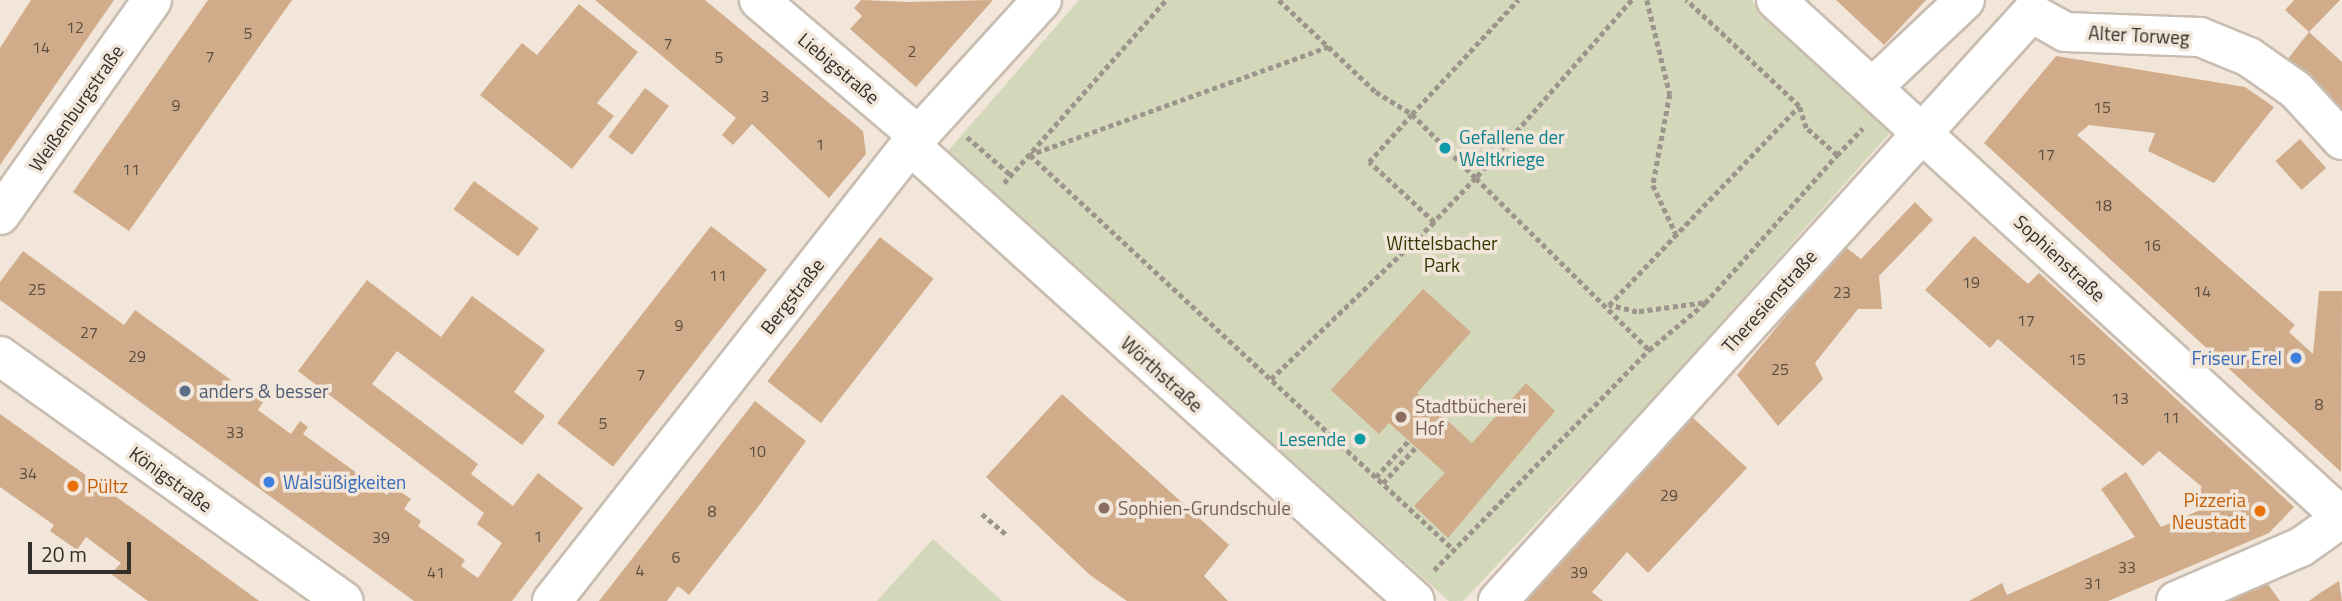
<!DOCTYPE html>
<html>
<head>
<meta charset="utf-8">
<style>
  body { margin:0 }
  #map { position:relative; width:2342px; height:601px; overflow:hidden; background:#f1e6d9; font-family:"Titillium Web",sans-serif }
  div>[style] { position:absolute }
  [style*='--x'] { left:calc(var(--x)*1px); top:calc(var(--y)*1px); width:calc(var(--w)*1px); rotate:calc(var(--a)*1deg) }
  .green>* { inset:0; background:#d3d8bb }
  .building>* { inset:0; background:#d0ac8a; transform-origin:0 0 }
  .path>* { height:4.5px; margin-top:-2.25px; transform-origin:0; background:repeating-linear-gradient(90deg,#9d958c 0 5px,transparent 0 8.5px) }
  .roads { filter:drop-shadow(2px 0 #c8bdb0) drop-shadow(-2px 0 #c8bdb0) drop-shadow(0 2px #c8bdb0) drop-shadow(0 -2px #c8bdb0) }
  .minor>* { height:38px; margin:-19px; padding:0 19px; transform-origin:19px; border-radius:19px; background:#fff }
  .dots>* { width:19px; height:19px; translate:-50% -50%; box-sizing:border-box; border:4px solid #f1e6d9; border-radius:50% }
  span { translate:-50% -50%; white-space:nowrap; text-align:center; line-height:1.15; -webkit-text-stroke:7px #f1e6d9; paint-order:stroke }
  .number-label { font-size:16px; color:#5a4e41 }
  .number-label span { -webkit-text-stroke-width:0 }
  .street-label { font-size:19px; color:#322e29 }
  .culture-label { font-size:19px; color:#0d838f }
  .left { translate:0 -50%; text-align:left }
  .right { translate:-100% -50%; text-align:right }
  .park-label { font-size:19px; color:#333800 }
  .shop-label { font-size:19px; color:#366cbe }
  .service-label { font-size:19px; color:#4e5e75 }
  .education-label { font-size:19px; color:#785e54 }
  .food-label { font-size:19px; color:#c56008 }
  .scale { position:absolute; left:28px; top:542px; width:103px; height:32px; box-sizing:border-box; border:4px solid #322e29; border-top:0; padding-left:9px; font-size:21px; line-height:24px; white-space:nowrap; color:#322e29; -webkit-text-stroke:5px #f1e6d9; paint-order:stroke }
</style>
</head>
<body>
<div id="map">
  <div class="green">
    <i style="clip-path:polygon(1079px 0,1751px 0,1896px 126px,1645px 408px,1463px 601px,1449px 601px,947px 152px)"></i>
    <i style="clip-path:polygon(933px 539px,1002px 601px,877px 601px)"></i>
  </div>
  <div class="building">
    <i style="clip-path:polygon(31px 0,114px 0,0 165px,0 48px)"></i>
    <i style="clip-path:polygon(208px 0,292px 0,129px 231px,73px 192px)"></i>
    <i style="clip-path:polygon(595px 0,705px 0,863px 131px,866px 154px,829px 198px,752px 124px,733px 145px,722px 135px,736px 118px)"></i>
    <i style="clip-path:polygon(861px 0,907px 2px,993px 0,916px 87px,850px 29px,862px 16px,854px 8px)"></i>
    <i style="clip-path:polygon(1836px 0,1926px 0,1884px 45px)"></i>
    <i style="clip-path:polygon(2294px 0,2340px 0,2309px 32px,2285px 10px)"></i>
    <i style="clip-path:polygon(579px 4px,638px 52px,597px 103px,614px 116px,572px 169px,480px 95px,522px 43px,537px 55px)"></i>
    <i style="clip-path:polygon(2309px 32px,2342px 62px,2342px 112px,2287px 60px)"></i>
    <i style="clip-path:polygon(2056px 56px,2245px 87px,2274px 107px,2214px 183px,2148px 151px,2155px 133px,2089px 125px,2077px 135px,2295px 325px,2289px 332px,2313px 354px,2319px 291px,2342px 291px,2341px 472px,1984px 143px)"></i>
    <i style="left:645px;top:88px;width:30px;height:61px;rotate:37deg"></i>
    <i style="left:2300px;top:139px;width:39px;height:33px;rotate:48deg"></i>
    <i style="left:474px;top:181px;width:80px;height:35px;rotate:36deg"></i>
    <i style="clip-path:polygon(1915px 202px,1933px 220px,1879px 276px,1882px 309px,1858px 309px,1815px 363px,1823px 379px,1778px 426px,1737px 375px,1844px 246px,1861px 259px)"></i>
    <i style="left:711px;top:226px;width:71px;height:250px;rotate:38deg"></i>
    <i style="clip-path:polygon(1974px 236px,2028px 284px,2039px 273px,2294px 507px,2269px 533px,2108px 601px,1969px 601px,2002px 583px,2007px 595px,2135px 537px,2101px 489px,2126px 472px,2161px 527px,2209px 506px,2198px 492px,2202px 487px,2159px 451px,2143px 466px,1998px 339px,1990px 348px,1925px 290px)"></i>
    <i style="left:880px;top:237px;width:68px;height:183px;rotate:38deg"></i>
    <i style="clip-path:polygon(23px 251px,124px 325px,135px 310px,231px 380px,227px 385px,239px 393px,244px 388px,263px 402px,258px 410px,291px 434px,300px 421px,308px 427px,303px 434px,387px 495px,393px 487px,411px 499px,404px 509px,421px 521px,418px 526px,465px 560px,461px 566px,478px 578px,502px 543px,477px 524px,484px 513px,298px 371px,367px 280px,441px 337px,472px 296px,545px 350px,514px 392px,545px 416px,522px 445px,397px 351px,372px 384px,478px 464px,471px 474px,513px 506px,538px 473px,583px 508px,512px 601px,414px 601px,0 300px,0 282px)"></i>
    <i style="clip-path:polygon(1423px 289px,1471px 332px,1417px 393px,1472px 443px,1526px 383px,1555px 411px,1448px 538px,1414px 506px,1445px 473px,1389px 423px,1379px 434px,1331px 390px)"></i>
    <i style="clip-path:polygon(1062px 394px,1229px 545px,1204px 576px,1228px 601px,1127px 601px,1090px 575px,986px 477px)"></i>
    <i style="clip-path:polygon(755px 401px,806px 441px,761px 503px,689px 595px,678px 586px,667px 601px,599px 601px)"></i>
    <i style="clip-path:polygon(0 414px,150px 521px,259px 601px,148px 601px,111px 574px,121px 563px,86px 537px,77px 550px,50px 531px,54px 525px,0 487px)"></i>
    <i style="clip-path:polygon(1689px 414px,1747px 468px,1648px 573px,1627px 552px,1592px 592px,1603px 601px,1522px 601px)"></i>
    <i style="clip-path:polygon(2339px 581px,2342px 601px,2309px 601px,2320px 593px)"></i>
    <i style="clip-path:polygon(2267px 583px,2280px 601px,2223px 601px)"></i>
  </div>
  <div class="path">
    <i style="--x:1279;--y:0;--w:134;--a:43.5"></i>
    <i style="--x:1376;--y:92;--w:42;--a:31.4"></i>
    <i style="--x:1412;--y:114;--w:156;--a:-47.1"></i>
    <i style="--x:1632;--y:0;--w:237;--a:131.2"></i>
    <i style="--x:1476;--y:178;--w:244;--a:44.8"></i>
    <i style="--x:1647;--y:0;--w:97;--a:76.3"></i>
    <i style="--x:1670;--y:94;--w:93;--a:100.6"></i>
    <i style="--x:1653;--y:185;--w:54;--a:64.9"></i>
    <i style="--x:1329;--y:47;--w:318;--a:160.1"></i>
    <i style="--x:1030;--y:155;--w:579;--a:42.97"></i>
    <i style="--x:1412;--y:114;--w:91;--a:45"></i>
    <i style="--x:1476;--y:178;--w:61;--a:133.7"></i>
    <i style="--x:1434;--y:222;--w:88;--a:-137.3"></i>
    <i style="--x:1369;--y:162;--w:64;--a:-48.1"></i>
    <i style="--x:967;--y:137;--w:58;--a:40.8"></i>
    <i style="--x:1837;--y:155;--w:37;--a:-46"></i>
    <i style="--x:1004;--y:183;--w:244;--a:-48.5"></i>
    <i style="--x:1703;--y:303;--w:67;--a:172.2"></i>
    <i style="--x:1637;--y:312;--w:29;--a:-166"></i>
    <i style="--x:1609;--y:305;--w:275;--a:-46.3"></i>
    <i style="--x:1271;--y:379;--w:226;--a:-43.9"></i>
    <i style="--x:1376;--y:477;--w:50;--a:-48.3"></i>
    <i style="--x:1383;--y:483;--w:49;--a:-47.5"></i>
    <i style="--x:982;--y:514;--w:31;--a:40"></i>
    <i style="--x:1434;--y:570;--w:308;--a:-45.7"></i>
    <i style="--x:1649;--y:350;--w:73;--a:-40"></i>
    <i style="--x:1705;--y:303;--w:198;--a:-48.3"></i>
    <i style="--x:1837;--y:155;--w:41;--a:-138.9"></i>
    <i style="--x:1806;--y:128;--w:23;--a:-108"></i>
    <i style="--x:1799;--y:106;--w:155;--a:-136.8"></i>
  </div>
  <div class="roads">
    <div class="minor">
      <i style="--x:759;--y:0;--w:210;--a:40.4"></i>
      <i style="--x:1776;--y:0;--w:767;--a:42.41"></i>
      <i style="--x:2031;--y:13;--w:39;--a:29"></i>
      <i style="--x:2065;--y:32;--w:135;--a:2.1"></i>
      <i style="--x:2200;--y:37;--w:53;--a:22.2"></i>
      <i style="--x:2249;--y:57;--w:57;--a:35.1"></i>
      <i style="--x:2296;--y:90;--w:68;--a:47.4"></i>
      <i style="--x:1874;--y:86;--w:125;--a:-43.4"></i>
      <i style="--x:910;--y:145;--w:680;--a:42.08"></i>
      <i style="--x:0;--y:215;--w:263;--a:-54.7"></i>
      <i style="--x:0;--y:356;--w:422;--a:35.5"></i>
      <i style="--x:552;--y:601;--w:580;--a:-51.86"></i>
      <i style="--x:910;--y:145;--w:196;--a:-47.7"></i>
      <i style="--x:1498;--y:601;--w:794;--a:-47.81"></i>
      <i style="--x:2176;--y:601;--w:136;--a:-23.4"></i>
      <i style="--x:2301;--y:547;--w:50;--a:-35.3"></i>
    </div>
  </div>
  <div class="dots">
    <i style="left:1445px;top:148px;background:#0f9aa8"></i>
    <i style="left:2296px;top:358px;background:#3f7fe0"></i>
    <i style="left:185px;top:391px;background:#5c6f8a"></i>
    <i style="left:1401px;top:417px;background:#8d6e63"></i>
    <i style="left:1360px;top:439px;background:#0f9aa8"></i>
    <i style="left:269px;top:482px;background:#3f7fe0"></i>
    <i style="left:73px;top:486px;background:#e8710a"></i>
    <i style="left:1104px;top:508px;background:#8d6e63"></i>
    <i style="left:2260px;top:511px;background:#e8710a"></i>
  </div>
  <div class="number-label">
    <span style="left:75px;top:27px">12</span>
    <span style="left:248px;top:33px">5</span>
    <span style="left:668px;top:43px">7</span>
    <span style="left:41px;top:47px">14</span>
    <span style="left:912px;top:51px">2</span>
    <span style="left:210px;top:56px">7</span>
    <span style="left:719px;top:57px">5</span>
    <span style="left:765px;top:96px">3</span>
    <span style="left:176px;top:105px">9</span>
    <span style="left:2102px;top:107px">15</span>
    <span style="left:820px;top:144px">1</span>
    <span style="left:2046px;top:154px">17</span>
    <span style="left:131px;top:169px">11</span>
    <span style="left:2103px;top:205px">18</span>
    <span style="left:2152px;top:245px">16</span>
    <span style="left:718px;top:275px">11</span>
    <span style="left:1971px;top:282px">19</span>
    <span style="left:37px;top:289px">25</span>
    <span style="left:2202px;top:291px">14</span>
    <span style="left:1842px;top:292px">23</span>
    <span style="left:2026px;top:320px">17</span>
    <span style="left:679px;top:325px">9</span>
    <span style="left:89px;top:332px">27</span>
    <span style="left:137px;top:356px">29</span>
    <span style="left:2077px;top:359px">15</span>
    <span style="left:1780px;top:369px">25</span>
    <span style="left:641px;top:374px">7</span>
    <span style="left:2120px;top:398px">13</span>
    <span style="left:2319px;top:404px">8</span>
    <span style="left:2171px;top:417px">11</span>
    <span style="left:603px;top:423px">5</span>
    <span style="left:235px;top:432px">33</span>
    <span style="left:757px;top:451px">10</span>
    <span style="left:28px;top:473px">34</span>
    <span style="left:1669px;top:495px">29</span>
    <span style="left:712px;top:511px">8</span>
    <span style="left:538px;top:536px">1</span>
    <span style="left:381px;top:537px">39</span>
    <span style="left:676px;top:557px">6</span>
    <span style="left:2127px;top:567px">33</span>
    <span style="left:640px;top:570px">4</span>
    <span style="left:436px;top:572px">41</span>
    <span style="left:1579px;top:572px">39</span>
    <span style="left:2093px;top:583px">31</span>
  </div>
  <div class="street-label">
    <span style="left:2139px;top:35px;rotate:3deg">Alter Torweg</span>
    <span style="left:839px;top:68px;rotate:40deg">Liebigstraße</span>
    <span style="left:76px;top:108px;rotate:-55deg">Weißenburgstraße</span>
    <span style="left:2060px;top:258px;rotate:43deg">Sophienstraße</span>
    <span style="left:792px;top:296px;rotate:-52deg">Bergstraße</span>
    <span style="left:1769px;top:301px;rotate:-48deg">Theresienstraße</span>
    <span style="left:1162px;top:374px;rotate:42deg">Wörthstraße</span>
    <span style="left:171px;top:479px;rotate:36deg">Königstraße</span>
  </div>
  <div class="culture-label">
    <span class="left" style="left:1459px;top:148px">Gefallene der<br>Weltkriege</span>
    <span class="right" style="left:1346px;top:439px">Lesende</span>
  </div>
  <div class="park-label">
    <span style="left:1442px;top:254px">Wittelsbacher<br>Park</span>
  </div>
  <div class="shop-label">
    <span class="right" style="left:2282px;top:358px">Friseur Erel</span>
    <span class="left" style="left:283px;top:482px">Walsüßigkeiten</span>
  </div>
  <div class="service-label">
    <span class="left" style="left:199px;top:391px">anders &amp; besser</span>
  </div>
  <div class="education-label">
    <span class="left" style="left:1415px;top:417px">Stadtbücherei<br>Hof</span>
    <span class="left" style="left:1118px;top:508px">Sophien-Grundschule</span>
  </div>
  <div class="food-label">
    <span class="left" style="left:87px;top:486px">Pültz</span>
    <span class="right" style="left:2246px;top:511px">Pizzeria<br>Neustadt</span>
  </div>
  <div class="scale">20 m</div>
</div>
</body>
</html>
